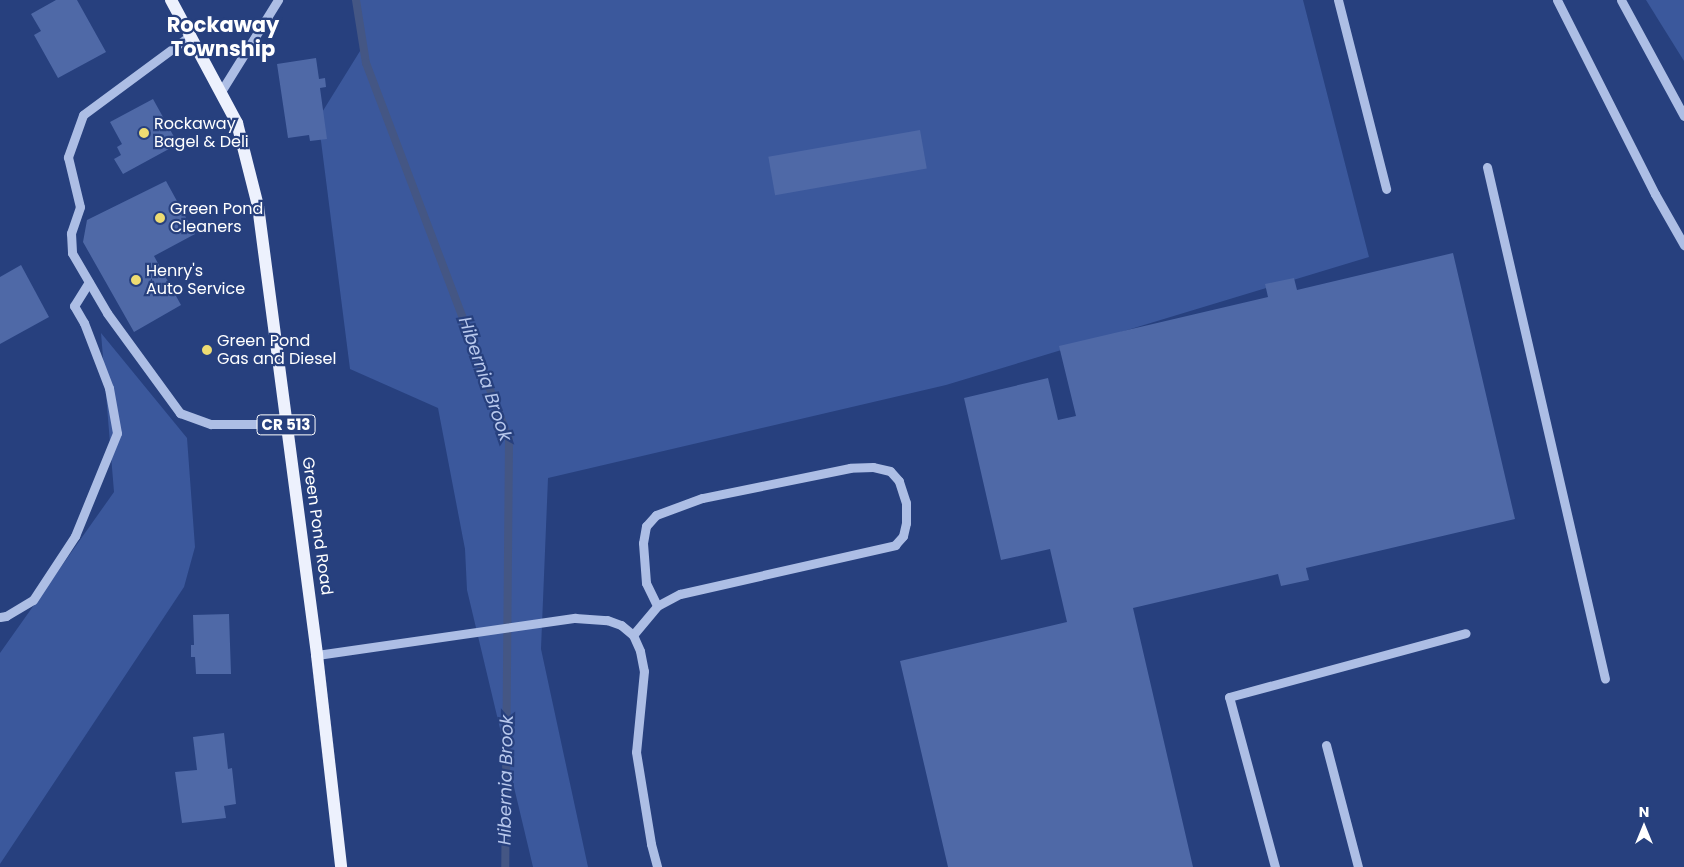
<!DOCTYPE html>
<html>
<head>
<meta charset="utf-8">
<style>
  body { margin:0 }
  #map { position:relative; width:1684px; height:867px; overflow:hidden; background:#27407e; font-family:Poppins,sans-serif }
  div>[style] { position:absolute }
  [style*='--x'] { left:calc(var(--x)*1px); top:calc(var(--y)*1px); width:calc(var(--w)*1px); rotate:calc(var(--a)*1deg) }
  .green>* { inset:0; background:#3b589c }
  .stream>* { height:8px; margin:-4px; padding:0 4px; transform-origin:4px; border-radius:4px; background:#445684 }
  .building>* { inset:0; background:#4f69a7; transform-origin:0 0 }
  .minor>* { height:9px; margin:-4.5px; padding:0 4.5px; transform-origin:4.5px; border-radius:4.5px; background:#adbee5 }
  .major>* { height:12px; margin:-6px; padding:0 6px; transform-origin:6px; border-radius:6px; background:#edf1fd }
  .dots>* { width:14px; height:14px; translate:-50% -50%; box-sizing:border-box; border:2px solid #27407e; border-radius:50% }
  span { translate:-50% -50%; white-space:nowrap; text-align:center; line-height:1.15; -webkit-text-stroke:4.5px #27407e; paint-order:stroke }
  .shield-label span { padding:1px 4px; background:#27407e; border:1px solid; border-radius:4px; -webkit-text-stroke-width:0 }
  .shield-label { font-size:15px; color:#fff; font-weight:700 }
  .poi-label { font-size:16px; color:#fff }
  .left { translate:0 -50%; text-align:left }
  .street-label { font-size:16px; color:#fff }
  .water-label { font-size:18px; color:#b8c8ed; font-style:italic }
  .district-label { font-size:21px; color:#fff; font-weight:700 }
  .north { position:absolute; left:1619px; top:802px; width:50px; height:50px; -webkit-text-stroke:4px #27407e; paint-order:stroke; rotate:0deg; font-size:14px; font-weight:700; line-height:20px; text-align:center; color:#fff }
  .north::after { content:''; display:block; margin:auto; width:18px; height:22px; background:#fff; clip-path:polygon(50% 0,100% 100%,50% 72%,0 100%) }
</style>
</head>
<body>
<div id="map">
  <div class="green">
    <i style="clip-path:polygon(354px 0,1303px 0,1369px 257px,946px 385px,548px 478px,541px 649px,588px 867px,533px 867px,467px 590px,465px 549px,438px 408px,350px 369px,321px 141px,316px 122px,365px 43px)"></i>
    <i style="clip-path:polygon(1646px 0,1684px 0,1684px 61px)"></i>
    <i style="clip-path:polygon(101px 333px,187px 438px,195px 547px,184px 587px,0 864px,0 653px,114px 492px)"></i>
  </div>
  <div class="stream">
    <i style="--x:356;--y:0;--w:64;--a:81"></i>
    <i style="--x:366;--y:63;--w:402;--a:69.2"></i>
    <i style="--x:509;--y:439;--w:428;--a:90.5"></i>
  </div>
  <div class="building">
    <i style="clip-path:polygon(56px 0,77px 0,106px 52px,58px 78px,34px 35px,41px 31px,31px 14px)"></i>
    <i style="clip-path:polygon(316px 58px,319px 79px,325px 78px,326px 87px,320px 88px,327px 139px,310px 141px,309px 135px,288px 138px,277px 64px)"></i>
    <i style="clip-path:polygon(153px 99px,178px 144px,123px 174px,114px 159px,121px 155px,117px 147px,122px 144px,110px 122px)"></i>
    <i style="left:920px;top:130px;width:39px;height:154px;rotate:80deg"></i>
    <i style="clip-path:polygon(166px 181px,195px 234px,154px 256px,181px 305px,134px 332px,83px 242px,87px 220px)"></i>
    <i style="clip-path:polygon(1453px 253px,1515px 519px,1306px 568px,1309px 580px,1281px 586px,1278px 574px,1133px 608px,1193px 867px,948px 867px,900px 661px,1067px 622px,1050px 549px,1001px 560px,964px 398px,1048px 378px,1058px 420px,1076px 416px,1059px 346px,1268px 297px,1265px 284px,1294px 278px,1297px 290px)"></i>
    <i style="clip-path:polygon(21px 265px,49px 317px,0 344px,0 277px)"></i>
    <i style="clip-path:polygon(229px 614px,231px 674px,196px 674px,195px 657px,191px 657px,191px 645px,194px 645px,193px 615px)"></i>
    <i style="clip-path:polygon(224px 733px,228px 769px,232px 768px,236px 804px,224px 806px,226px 818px,182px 823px,175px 772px,197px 770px,193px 737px)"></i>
  </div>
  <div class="minor">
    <i style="--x:1338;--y:0;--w:195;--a:75.7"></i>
    <i style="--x:1557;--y:0;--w:217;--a:63.2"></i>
    <i style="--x:1655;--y:194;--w:59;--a:60.4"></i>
    <i style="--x:1621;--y:0;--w:132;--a:61.5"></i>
    <i style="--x:191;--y:35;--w:134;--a:143.5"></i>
    <i style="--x:83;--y:115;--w:45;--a:109.7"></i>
    <i style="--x:68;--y:157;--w:51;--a:76.5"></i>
    <i style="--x:80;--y:207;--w:28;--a:109"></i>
    <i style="--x:71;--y:233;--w:20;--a:87"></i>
    <i style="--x:72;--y:253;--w:69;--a:59.7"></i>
    <i style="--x:107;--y:313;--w:124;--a:53.9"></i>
    <i style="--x:180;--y:413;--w:33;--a:20"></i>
    <i style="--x:211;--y:424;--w:75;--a:0"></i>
    <i style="--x:220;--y:93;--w:110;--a:-58.1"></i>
    <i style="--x:1487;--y:167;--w:525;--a:77.02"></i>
    <i style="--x:0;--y:617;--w:6;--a:-9"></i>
    <i style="--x:6;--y:616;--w:31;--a:-31"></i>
    <i style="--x:33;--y:600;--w:77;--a:-56.7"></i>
    <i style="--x:75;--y:536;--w:111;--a:-67.8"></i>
    <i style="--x:117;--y:433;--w:46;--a:-100.1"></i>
    <i style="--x:109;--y:388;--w:70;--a:-111"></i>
    <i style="--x:84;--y:323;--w:20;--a:-120"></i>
    <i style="--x:74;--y:306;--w:28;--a:-58"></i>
    <i style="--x:633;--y:635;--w:38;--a:-50"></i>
    <i style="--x:657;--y:606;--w:26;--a:-28"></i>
    <i style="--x:680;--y:594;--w:221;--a:-12.8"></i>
    <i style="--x:895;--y:545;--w:12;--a:-48"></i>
    <i style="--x:903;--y:536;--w:13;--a:-77"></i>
    <i style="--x:906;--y:523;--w:20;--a:-90"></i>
    <i style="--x:906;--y:503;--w:23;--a:-108"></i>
    <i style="--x:899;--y:481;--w:13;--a:-132"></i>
    <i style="--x:890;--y:471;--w:17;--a:-167"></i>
    <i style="--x:873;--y:467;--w:23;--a:178"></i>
    <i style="--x:850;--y:468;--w:151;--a:168.5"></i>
    <i style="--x:702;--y:498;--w:49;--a:159.7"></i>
    <i style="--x:656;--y:515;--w:15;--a:132"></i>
    <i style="--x:646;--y:526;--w:17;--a:100"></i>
    <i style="--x:643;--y:543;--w:40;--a:85.7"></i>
    <i style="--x:646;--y:583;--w:25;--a:64"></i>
    <i style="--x:317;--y:655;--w:261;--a:-8.2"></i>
    <i style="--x:575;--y:618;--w:32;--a:4"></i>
    <i style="--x:607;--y:620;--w:15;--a:20"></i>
    <i style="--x:621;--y:625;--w:16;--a:40"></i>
    <i style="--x:633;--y:635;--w:17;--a:66"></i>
    <i style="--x:640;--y:651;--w:20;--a:79"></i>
    <i style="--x:644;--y:671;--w:81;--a:95.6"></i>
    <i style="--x:636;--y:752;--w:93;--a:80.7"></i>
    <i style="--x:651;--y:844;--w:24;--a:75"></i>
    <i style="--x:1326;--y:745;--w:126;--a:75.3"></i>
    <i style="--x:1275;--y:867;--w:176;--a:-105.1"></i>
    <i style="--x:1229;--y:697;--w:245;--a:-15.1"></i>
  </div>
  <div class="major">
    <i style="--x:171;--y:0;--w:140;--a:61.8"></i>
    <i style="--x:237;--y:123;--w:86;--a:75.8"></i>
    <i style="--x:258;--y:206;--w:453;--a:82.5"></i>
    <i style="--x:317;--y:655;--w:213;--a:83.5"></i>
  </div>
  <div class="dots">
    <i style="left:144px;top:133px;background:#eedc72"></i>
    <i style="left:160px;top:218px;background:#eedc72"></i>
    <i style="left:136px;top:280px;background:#eedc72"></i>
    <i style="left:207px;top:350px;background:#eedc72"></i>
  </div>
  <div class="shield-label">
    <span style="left:286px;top:425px">CR 513</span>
  </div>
  <div class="poi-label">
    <span class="left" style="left:154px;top:133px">Rockaway<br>Bagel &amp; Deli</span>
    <span class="left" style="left:170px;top:218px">Green Pond<br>Cleaners</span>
    <span class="left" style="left:146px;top:280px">Henry's<br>Auto Service</span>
    <span class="left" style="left:217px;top:350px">Green Pond<br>Gas and Diesel</span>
  </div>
  <div class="street-label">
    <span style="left:317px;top:526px;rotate:82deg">Green Pond Road</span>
  </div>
  <div class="water-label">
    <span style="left:485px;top:379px;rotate:71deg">Hibernia Brook</span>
    <span style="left:506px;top:780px;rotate:-89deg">Hibernia Brook</span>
  </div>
  <div class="district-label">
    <span style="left:223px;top:37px">Rockaway<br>Township</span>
  </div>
  <div class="north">N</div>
</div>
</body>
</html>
